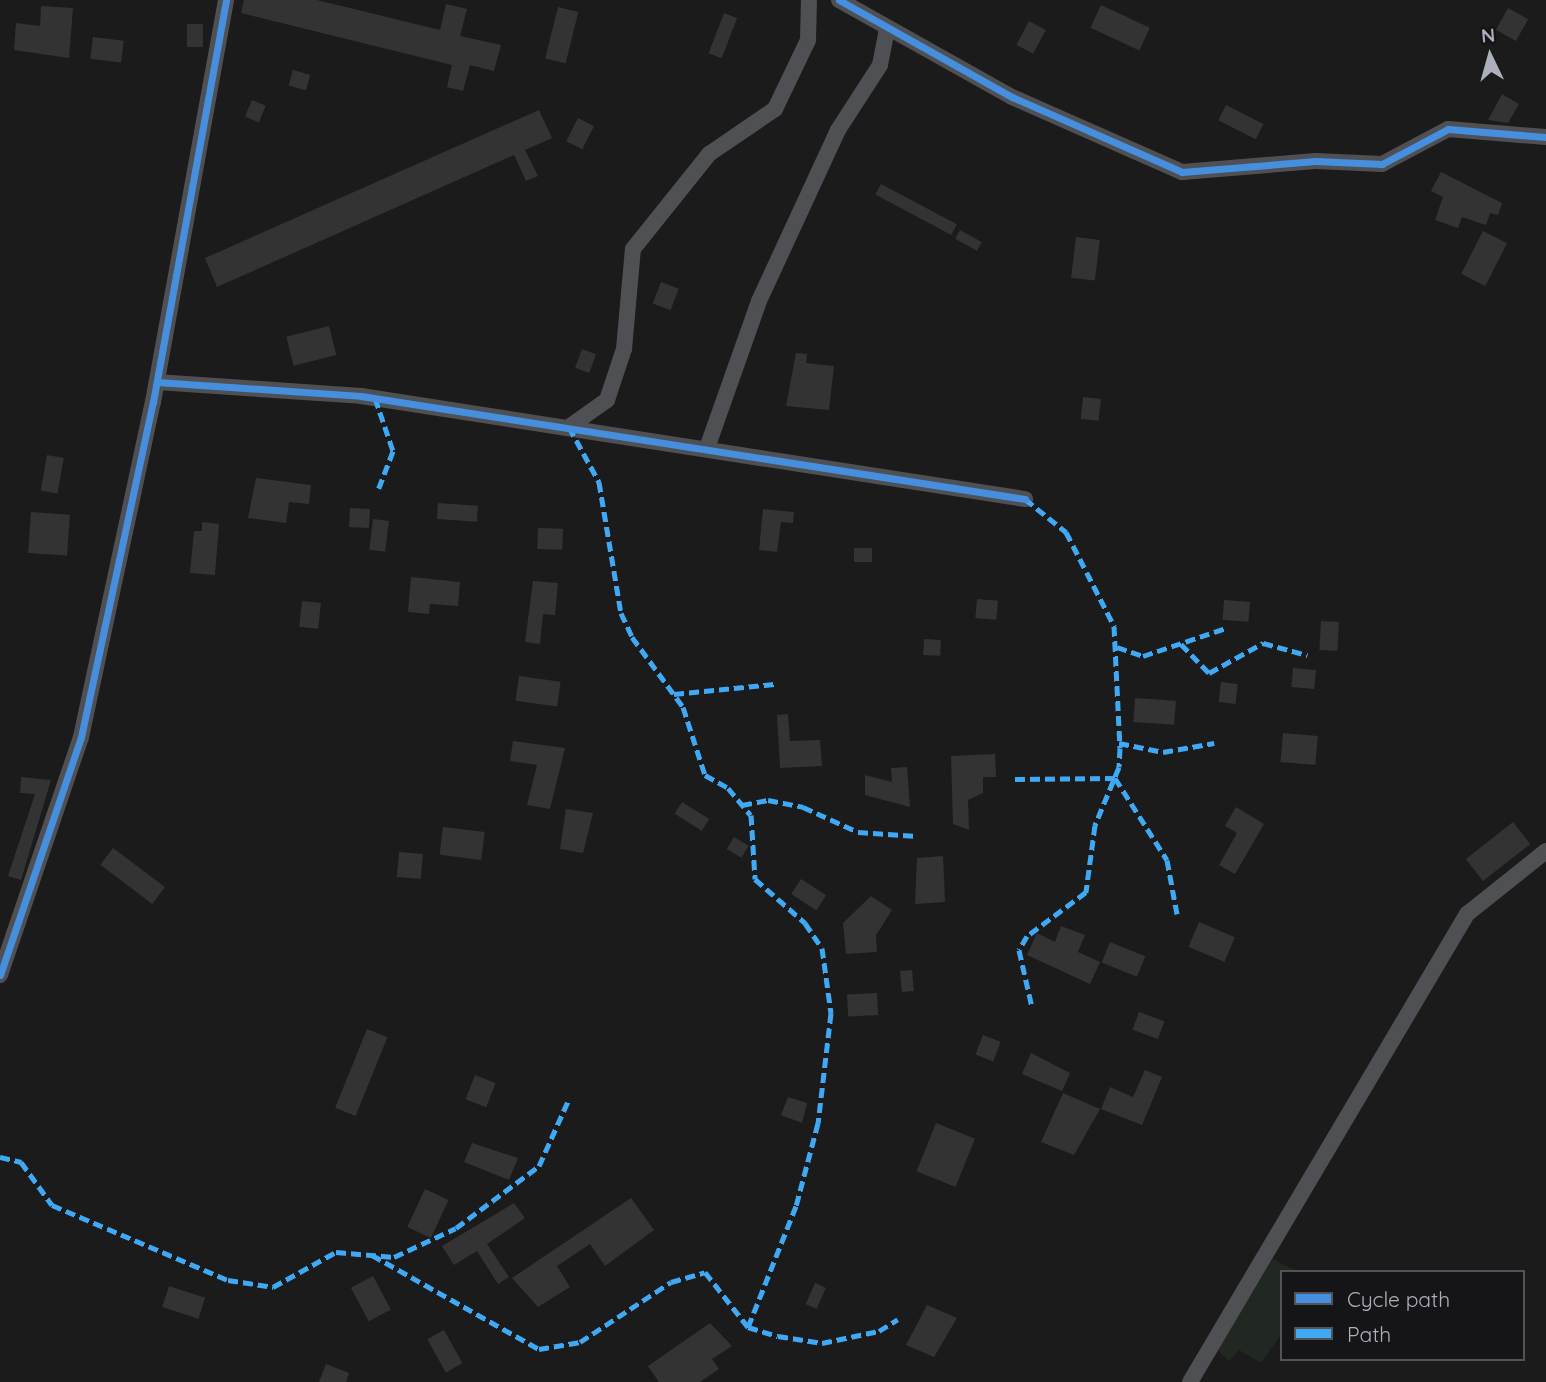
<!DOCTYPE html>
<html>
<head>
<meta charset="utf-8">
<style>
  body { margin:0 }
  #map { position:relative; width:1546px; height:1382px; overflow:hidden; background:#1b1b1b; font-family:Quicksand,sans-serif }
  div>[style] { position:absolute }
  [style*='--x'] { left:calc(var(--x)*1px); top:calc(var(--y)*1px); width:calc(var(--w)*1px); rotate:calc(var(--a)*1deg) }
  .green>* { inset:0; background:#212822 }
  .building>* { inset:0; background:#333; transform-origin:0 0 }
  .minor>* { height:16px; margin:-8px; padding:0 8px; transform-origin:8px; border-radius:8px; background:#4f5054 }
  .quiet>* { height:5px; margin-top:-2.5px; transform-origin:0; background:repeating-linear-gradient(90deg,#3fa9f5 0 10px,transparent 0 15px) }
  .cycleway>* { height:7px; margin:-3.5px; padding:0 3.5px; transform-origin:3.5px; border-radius:3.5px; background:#468fdf }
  span { translate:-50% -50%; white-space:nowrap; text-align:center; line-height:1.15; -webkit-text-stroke:7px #151517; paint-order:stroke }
  .legend { position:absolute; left:1280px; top:1270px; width:245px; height:91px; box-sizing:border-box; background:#151517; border:2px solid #515359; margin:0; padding:9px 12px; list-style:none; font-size:21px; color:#acb0bc }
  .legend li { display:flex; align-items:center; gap:14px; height:35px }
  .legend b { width:35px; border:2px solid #515359 }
  .north { position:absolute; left:1455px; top:21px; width:70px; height:70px; -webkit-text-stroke:5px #151517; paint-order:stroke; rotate:355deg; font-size:19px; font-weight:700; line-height:28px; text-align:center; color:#acb0bc }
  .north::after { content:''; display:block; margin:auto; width:24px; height:32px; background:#acb0bc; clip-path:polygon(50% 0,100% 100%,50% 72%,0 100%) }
</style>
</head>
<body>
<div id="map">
  <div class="green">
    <i style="clip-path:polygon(1273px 1259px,1298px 1272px,1282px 1272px,1282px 1333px,1261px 1363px,1239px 1350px,1229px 1361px,1217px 1350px)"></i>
  </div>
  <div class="building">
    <i style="clip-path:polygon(244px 0,317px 0,440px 30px,446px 4px,467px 9px,460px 36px,501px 45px,494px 71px,470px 65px,463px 91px,447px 87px,452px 65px,241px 13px)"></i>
    <i style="left:1101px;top:5px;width:54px;height:25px;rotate:25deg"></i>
    <i style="clip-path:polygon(41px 6px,73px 8px,69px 58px,14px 50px,16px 23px,40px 26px)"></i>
    <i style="left:558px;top:7px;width:21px;height:53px;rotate:14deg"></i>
    <i style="left:1508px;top:8px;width:23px;height:25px;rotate:29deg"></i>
    <i style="left:724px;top:13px;width:14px;height:43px;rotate:21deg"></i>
    <i style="left:1029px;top:21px;width:19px;height:27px;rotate:28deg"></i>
    <i style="left:187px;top:24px;width:16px;height:23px"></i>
    <i style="left:93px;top:37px;width:31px;height:22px;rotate:7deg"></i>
    <i style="left:293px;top:70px;width:18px;height:16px;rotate:16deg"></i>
    <i style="clip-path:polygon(1502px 94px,1519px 104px,1508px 123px,1488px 120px)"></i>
    <i style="left:252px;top:100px;width:15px;height:18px;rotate:23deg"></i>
    <i style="left:1226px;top:105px;width:42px;height:17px;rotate:27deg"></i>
    <i style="clip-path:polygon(539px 110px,552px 138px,525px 150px,538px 176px,526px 181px,514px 155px,217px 287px,205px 258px)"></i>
    <i style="left:578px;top:118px;width:18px;height:26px;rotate:27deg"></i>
    <i style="clip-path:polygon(1441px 172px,1502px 203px,1498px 215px,1490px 213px,1486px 225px,1462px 217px,1458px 228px,1435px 220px,1443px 197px,1431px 191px)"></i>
    <i style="left:881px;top:184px;width:86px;height:12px;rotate:28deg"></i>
    <i style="left:960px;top:230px;width:25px;height:10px;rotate:29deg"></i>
    <i style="left:1483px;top:231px;width:27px;height:48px;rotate:27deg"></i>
    <i style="left:1076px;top:237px;width:24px;height:41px;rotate:7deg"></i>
    <i style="left:661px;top:282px;width:19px;height:23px;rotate:21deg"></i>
    <i style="left:329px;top:326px;width:30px;height:44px;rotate:76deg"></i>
    <i style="left:582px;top:349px;width:15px;height:20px;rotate:20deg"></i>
    <i style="clip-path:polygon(796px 353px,807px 354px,806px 363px,834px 366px,829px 410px,786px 406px)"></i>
    <i style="left:1083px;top:397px;width:18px;height:22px;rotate:6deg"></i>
    <i style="left:47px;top:455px;width:17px;height:36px;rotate:10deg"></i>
    <i style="clip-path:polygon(256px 478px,311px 485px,309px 504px,289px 502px,286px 523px,248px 518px)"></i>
    <i style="left:438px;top:503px;width:40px;height:16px;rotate:4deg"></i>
    <i style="left:350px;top:508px;width:20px;height:19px;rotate:3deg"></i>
    <i style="clip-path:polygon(763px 509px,794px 512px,793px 523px,781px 522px,777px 552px,759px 550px)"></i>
    <i style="left:31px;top:512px;width:39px;height:41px;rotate:4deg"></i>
    <i style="left:373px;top:519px;width:16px;height:31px;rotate:7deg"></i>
    <i style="clip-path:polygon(202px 522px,219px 524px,215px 575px,190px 573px,194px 531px,202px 531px)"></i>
    <i style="left:538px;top:528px;width:25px;height:21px;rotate:2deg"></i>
    <i style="left:854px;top:548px;width:18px;height:14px"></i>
    <i style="clip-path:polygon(411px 577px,460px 582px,458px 606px,430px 604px,429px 614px,408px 612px)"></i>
    <i style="clip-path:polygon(533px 581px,558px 583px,555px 615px,543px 614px,540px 644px,525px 642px)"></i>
    <i style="left:977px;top:599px;width:21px;height:19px;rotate:5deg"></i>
    <i style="left:1224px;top:600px;width:26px;height:20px;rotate:4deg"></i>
    <i style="left:302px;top:601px;width:19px;height:26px;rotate:6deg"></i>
    <i style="left:1321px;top:621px;width:18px;height:29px;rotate:3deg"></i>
    <i style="left:924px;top:639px;width:17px;height:16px;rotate:3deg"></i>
    <i style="left:1293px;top:668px;width:23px;height:19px;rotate:5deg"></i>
    <i style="left:519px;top:676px;width:42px;height:25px;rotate:8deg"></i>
    <i style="left:1221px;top:682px;width:17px;height:20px;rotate:7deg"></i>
    <i style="left:1135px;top:698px;width:41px;height:24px;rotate:4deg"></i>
    <i style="clip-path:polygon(788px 714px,790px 741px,820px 740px,822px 766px,780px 768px,777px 715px)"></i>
    <i style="left:1283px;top:733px;width:35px;height:29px;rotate:5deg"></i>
    <i style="clip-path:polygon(513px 741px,565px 748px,550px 809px,527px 805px,537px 765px,510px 761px)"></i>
    <i style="clip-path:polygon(995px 754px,996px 777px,983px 777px,983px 793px,968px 800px,969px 830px,953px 824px,951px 756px)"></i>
    <i style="clip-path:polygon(907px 767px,910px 807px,865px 795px,865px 775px,892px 782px,891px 768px)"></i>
    <i style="clip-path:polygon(21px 777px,51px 780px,21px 880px,8px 876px,35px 794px,20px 793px)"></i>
    <i style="left:682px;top:802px;width:32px;height:14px;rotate:32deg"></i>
    <i style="clip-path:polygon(1236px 807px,1264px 824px,1235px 874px,1219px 865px,1237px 833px,1225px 826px)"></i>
    <i style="clip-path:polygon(566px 809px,593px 813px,583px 853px,560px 849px)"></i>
    <i style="left:1513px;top:822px;width:28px;height:60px;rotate:52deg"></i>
    <i style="left:443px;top:827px;width:42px;height:28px;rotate:7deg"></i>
    <i style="left:734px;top:837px;width:17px;height:14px;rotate:31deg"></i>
    <i style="left:113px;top:848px;width:65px;height:21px;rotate:37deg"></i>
    <i style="left:399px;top:852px;width:24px;height:25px;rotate:5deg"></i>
    <i style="clip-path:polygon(943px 856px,945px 902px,915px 904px,917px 858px)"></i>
    <i style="left:801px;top:879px;width:30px;height:18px;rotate:33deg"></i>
    <i style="clip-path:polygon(871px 896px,892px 910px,876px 935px,877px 952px,846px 954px,843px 923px)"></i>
    <i style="left:1199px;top:922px;width:39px;height:27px;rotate:23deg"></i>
    <i style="clip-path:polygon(1061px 926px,1085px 935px,1078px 952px,1100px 962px,1090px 984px,1027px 955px,1037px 933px,1055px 942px)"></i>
    <i style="left:1110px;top:942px;width:38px;height:22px;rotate:22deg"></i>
    <i style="left:912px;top:970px;width:21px;height:12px;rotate:85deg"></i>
    <i style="left:877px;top:993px;width:22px;height:30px;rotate:87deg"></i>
    <i style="left:1139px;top:1012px;width:27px;height:19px;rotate:20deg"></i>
    <i style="left:367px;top:1029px;width:22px;height:85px;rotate:22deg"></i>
    <i style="left:983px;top:1035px;width:19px;height:21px;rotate:21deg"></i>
    <i style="clip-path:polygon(1031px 1053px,1070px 1073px,1062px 1091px,1022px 1074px)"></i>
    <i style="clip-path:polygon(1145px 1070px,1162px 1077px,1142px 1125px,1101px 1109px,1110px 1087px,1133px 1097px)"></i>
    <i style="left:475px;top:1075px;width:22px;height:26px;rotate:21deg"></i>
    <i style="clip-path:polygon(1063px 1093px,1100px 1109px,1074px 1155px,1041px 1142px)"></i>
    <i style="clip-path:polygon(788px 1097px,807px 1103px,802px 1123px,781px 1115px)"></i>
    <i style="left:936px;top:1123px;width:42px;height:52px;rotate:22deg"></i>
    <i style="clip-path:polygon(472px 1143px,518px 1158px,509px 1180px,464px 1162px)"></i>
    <i style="left:425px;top:1189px;width:26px;height:42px;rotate:25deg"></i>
    <i style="clip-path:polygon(631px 1198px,654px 1230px,605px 1266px,590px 1244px,557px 1266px,570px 1287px,538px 1307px,512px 1278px)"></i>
    <i style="clip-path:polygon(514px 1203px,525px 1218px,487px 1244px,509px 1277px,498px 1284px,477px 1251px,454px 1265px,442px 1246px)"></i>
    <i style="left:373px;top:1276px;width:38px;height:25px;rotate:62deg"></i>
    <i style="left:815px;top:1283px;width:12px;height:23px;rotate:24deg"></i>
    <i style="left:169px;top:1286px;width:38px;height:22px;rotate:18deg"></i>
    <i style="clip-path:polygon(927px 1305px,957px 1318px,934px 1357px,906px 1345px)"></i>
    <i style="clip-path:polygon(710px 1323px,732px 1346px,712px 1359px,719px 1369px,700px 1382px,659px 1382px,648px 1366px)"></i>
    <i style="left:444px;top:1330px;width:38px;height:19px;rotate:61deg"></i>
    <i style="clip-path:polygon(326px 1364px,349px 1373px,346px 1382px,319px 1382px)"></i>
  </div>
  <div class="minor">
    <i style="--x:839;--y:0;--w:198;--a:29.3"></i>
    <i style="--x:1012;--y:97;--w:186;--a:23.8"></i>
    <i style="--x:1182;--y:172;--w:134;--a:-4.7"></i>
    <i style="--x:1316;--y:161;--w:66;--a:2.6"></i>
    <i style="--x:1382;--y:164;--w:75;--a:-27.9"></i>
    <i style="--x:1448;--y:129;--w:98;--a:4.7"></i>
    <i style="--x:157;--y:382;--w:204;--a:3.9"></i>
    <i style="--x:361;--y:396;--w:672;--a:8.82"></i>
    <i style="--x:569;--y:427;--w:47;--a:-35.4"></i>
    <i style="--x:607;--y:400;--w:54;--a:-71.6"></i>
    <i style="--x:624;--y:349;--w:100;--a:-84.9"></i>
    <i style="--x:633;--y:249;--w:122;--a:-51.3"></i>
    <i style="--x:709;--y:154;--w:80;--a:-34.3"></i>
    <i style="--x:775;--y:109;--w:76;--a:-64.4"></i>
    <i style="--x:808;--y:40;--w:40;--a:-88.6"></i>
    <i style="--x:707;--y:448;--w:156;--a:-70.5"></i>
    <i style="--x:759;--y:301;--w:188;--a:-65.2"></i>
    <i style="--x:838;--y:130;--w:77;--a:-57.1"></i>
    <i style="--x:880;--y:65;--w:38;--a:-79"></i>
    <i style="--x:0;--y:975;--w:251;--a:-71.2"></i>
    <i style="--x:81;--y:737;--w:343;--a:-77.9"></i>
    <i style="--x:153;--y:402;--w:409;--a:-79.7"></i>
    <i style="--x:1190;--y:1382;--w:544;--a:-59.38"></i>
    <i style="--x:1467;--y:914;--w:101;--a:-38.6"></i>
  </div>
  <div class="quiet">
    <i style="--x:375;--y:398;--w:56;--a:71.2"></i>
    <i style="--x:393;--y:451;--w:40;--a:111"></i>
    <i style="--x:569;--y:427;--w:63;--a:61.4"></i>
    <i style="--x:599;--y:482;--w:133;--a:80.5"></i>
    <i style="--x:621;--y:613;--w:26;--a:65"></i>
    <i style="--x:632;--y:637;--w:87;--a:53.9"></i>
    <i style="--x:683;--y:707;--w:71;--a:72.1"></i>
    <i style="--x:705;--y:775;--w:26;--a:29"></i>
    <i style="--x:728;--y:788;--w:35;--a:50"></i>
    <i style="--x:751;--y:815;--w:64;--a:86.4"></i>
    <i style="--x:755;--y:879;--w:67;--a:41.3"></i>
    <i style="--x:805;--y:923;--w:30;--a:56"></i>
    <i style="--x:822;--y:948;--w:66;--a:82.1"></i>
    <i style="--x:831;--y:1013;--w:111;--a:96.7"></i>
    <i style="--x:818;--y:1123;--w:86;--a:104.8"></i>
    <i style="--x:796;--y:1206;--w:130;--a:111.6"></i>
    <i style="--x:1025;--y:499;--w:53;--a:38.8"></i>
    <i style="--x:1066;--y:532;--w:106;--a:62.9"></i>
    <i style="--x:1114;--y:626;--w:122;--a:87.2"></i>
    <i style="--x:1120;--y:748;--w:19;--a:93"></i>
    <i style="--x:1119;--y:767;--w:63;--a:112.5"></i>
    <i style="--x:1095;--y:825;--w:68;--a:97.7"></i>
    <i style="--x:1086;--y:892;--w:74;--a:143.3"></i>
    <i style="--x:1027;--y:936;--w:16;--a:120"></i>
    <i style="--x:1019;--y:950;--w:58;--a:77.2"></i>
    <i style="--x:1181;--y:644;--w:40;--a:46"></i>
    <i style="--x:1209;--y:673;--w:62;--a:-29.1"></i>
    <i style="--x:1263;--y:643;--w:46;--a:15.3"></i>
    <i style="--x:1117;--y:647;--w:28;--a:19"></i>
    <i style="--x:1143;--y:656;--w:88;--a:-18.6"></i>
    <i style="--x:674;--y:694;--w:101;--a:-5.7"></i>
    <i style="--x:1119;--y:743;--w:45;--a:11.6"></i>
    <i style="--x:1163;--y:752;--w:52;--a:-10"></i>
    <i style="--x:1015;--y:779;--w:100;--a:-0.6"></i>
    <i style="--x:1115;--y:778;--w:97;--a:57.6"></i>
    <i style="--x:1167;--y:860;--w:55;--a:79.5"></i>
    <i style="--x:742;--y:805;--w:26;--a:-11"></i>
    <i style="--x:768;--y:800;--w:36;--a:11"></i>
    <i style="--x:803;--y:807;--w:60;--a:24.4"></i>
    <i style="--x:858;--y:832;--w:59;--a:3.9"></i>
    <i style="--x:0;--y:1157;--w:22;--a:13"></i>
    <i style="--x:21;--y:1162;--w:53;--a:54.2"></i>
    <i style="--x:52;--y:1205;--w:191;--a:23.1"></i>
    <i style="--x:228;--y:1280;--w:46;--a:8.8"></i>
    <i style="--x:273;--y:1287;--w:72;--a:-29.1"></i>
    <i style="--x:336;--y:1252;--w:58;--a:4.9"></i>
    <i style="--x:394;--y:1257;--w:68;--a:-25.1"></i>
    <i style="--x:456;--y:1228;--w:104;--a:-36.8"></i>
    <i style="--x:539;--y:1166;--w:73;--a:-65.9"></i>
    <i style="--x:372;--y:1255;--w:192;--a:29.4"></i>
    <i style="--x:539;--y:1349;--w:42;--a:-9.7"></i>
    <i style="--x:580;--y:1342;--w:109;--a:-33.4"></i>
    <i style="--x:671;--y:1282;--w:35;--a:-16"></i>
    <i style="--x:705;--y:1272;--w:70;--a:52"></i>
    <i style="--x:748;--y:1327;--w:31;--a:17"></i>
    <i style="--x:778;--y:1336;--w:45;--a:9"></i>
    <i style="--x:822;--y:1343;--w:58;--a:-11.9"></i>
    <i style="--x:879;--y:1331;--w:22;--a:-32"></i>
  </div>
  <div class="cycleway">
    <i style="--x:839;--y:0;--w:198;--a:29.3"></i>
    <i style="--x:1012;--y:97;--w:186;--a:23.8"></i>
    <i style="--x:1182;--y:172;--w:134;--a:-4.7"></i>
    <i style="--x:1316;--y:161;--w:66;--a:2.6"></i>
    <i style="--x:1382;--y:164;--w:75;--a:-27.9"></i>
    <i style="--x:1448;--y:129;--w:98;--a:4.7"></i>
    <i style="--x:157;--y:382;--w:204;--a:3.9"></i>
    <i style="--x:361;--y:396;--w:672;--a:8.82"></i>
    <i style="--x:0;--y:975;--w:251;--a:-71.2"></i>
    <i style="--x:81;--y:737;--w:343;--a:-77.9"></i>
    <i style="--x:153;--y:402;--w:409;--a:-79.7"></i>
  </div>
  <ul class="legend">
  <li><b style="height:9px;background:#468fdf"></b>Cycle path</li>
  <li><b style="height:9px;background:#3fa9f5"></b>Path</li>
  </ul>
  <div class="north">N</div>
</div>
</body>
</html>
